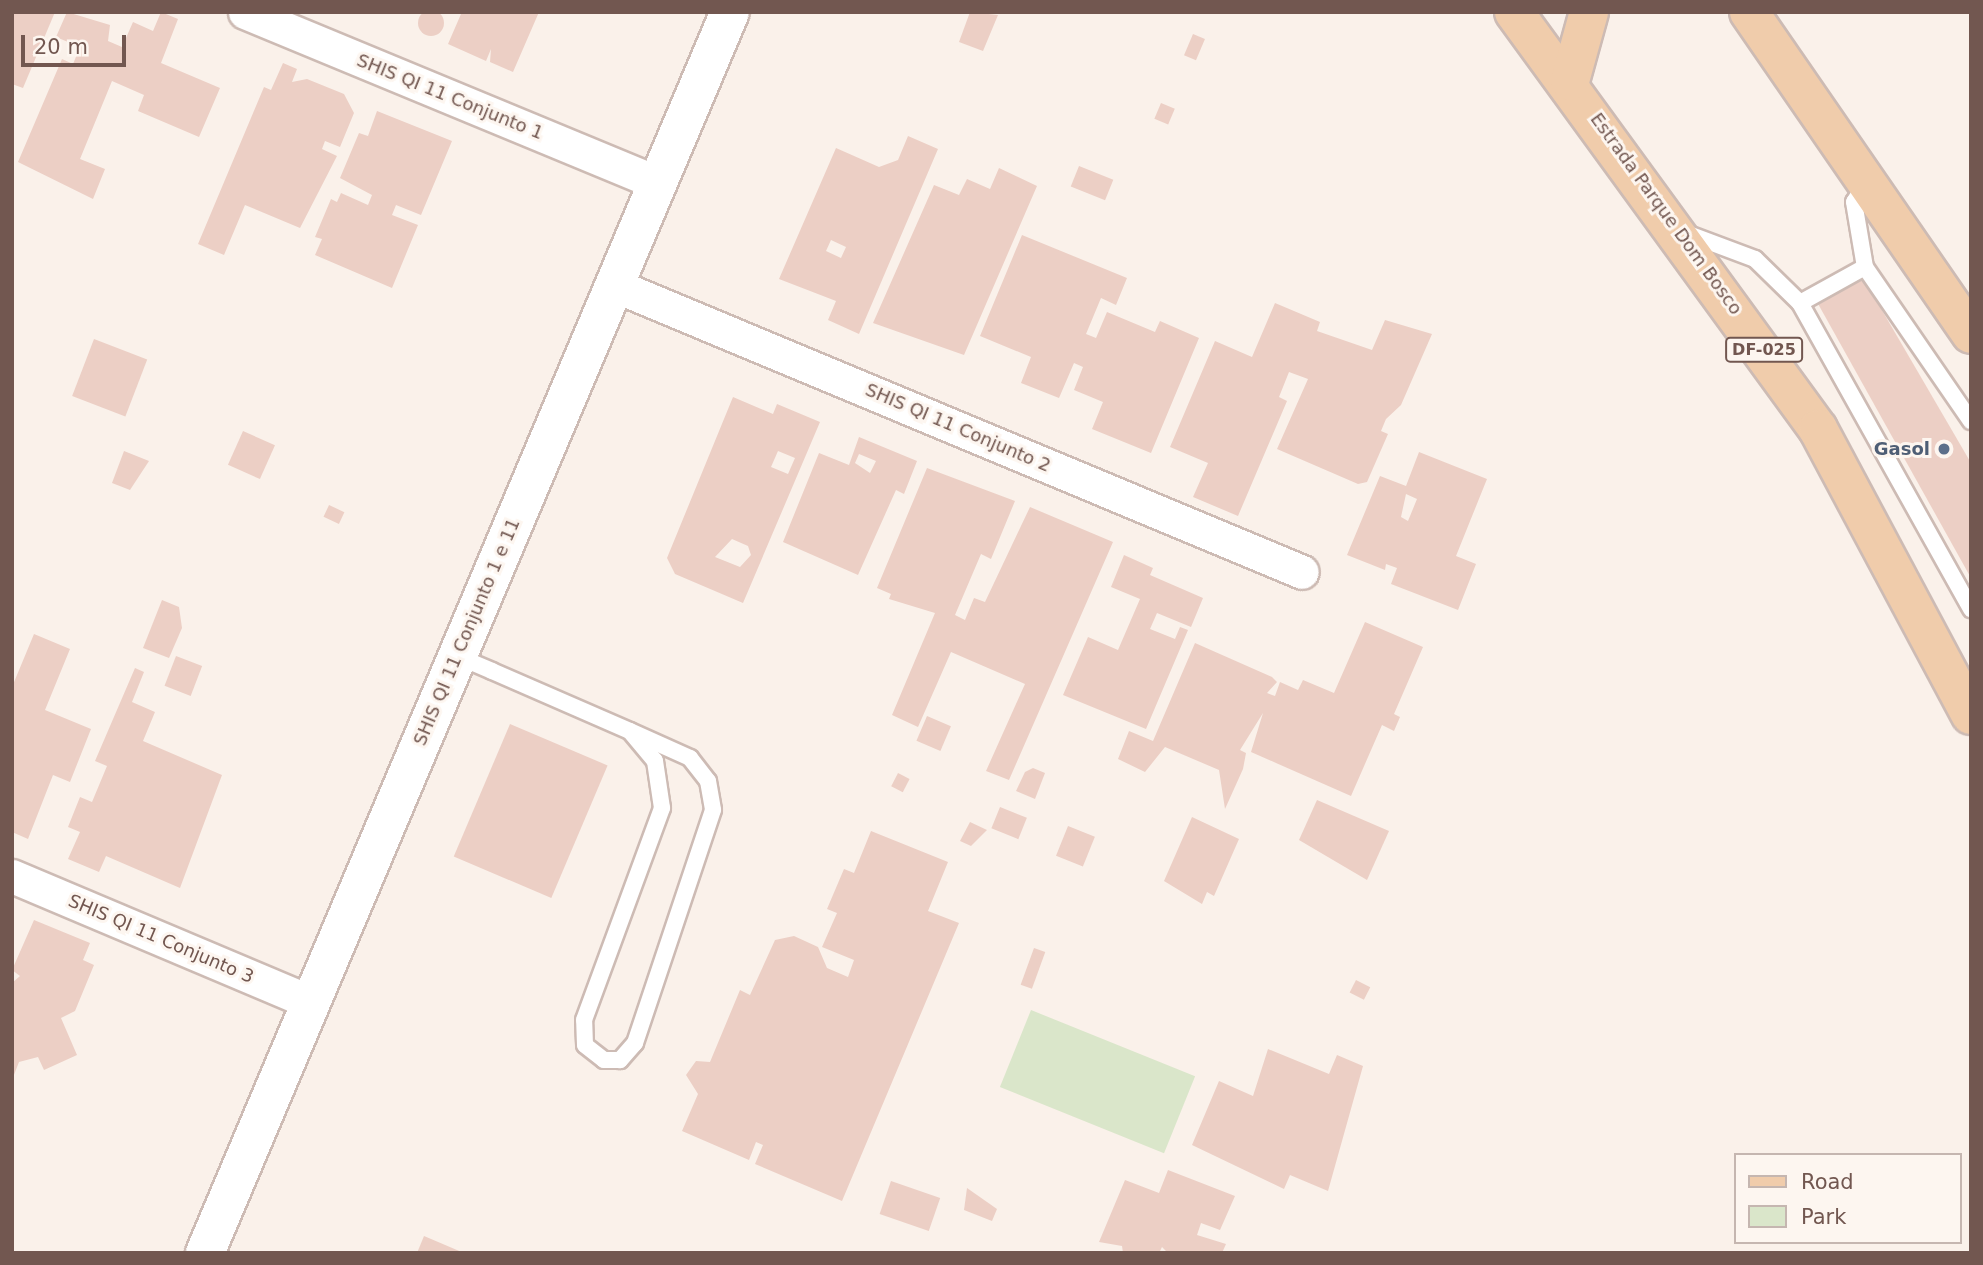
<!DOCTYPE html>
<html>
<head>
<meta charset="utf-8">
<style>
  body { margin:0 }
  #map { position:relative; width:1983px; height:1265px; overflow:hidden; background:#faf1ea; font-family:"DejaVu Sans",sans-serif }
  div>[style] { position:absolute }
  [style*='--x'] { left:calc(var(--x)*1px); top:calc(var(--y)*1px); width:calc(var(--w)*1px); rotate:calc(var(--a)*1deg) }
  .green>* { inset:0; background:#dae6ca; transform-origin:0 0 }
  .building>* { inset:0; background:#eccfc5; transform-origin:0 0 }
  .round { border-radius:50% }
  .roads { filter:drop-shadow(2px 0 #cdbbb4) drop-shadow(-2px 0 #cdbbb4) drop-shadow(0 2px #cdbbb4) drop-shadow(0 -2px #cdbbb4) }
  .service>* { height:16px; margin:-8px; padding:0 8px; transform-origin:8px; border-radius:8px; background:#fff }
  .minor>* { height:33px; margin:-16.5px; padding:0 16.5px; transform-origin:16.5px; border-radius:16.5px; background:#fff }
  .tertiary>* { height:38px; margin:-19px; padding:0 19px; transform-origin:19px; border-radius:19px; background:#fff }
  .primary>* { height:38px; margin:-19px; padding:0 19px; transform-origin:19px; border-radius:19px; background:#f0ccab }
  .dots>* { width:19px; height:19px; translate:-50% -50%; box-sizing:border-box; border:4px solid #fdf6f0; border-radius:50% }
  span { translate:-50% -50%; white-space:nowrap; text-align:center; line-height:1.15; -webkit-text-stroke:6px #fdf6f0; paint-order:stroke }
  .shield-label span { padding:2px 5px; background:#fdf6f0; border:2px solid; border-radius:5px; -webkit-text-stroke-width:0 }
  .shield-label { font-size:16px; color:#725750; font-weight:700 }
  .street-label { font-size:18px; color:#725750 }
  .service-label { font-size:18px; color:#4e5e75; font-weight:700 }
  .right { translate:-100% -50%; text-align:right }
  .frame { position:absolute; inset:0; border:14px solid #725750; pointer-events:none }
  .legend { position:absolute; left:1734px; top:1153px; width:228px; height:91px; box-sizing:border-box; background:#fdf6f0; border:2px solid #c5b6b0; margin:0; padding:9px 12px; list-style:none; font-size:21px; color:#725750 }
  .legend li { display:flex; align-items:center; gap:14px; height:35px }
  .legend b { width:35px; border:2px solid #c5b6b0 }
  .scale { position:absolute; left:21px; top:35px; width:105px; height:32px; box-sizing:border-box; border:4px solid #725750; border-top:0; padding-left:9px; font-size:21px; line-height:24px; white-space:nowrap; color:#725750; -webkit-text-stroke:5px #fdf6f0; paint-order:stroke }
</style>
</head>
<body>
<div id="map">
  <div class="green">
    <i style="left:1031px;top:1010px;width:177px;height:83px;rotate:22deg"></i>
  </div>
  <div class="building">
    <i class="round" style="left:418px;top:10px;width:26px;height:26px"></i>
    <i style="clip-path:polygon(12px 12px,55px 12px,23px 88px,12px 84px)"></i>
    <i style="clip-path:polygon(67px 12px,110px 25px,108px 41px,122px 47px,133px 22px,153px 31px,161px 12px,178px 19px,161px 63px,220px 88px,199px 137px,138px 111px,144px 95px,112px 81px,80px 159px,105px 169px,93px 199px,18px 162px,62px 59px,73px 64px,80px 47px,56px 37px)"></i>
    <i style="clip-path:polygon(456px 12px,539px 12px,513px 72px,490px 62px,491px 49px,486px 61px,448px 44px,461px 14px)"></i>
    <i style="clip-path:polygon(970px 12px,998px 15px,983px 51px,959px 42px)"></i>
    <i style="left:1193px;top:34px;width:13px;height:23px;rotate:23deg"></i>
    <i style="clip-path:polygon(283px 63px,297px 69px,292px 82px,307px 79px,344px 94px,354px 113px,340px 147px,325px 141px,322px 149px,337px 156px,300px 228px,245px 205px,224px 255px,198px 244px,264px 87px,271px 90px)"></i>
    <i style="left:1161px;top:103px;width:15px;height:17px;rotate:23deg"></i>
    <i style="clip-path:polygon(377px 111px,452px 141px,421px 215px,396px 205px,392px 215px,418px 225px,392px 288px,315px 255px,322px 239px,315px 237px,331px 199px,337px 202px,341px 193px,368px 205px,372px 195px,340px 178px,359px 133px,368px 136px)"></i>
    <i style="clip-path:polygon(evenodd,908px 136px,938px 149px,859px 334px,828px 320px,836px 301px,779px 279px,836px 148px,879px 167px,898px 160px,908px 136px,831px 240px,846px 247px,841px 258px,826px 251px,831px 240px)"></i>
    <i style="left:1079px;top:166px;width:37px;height:22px;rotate:22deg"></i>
    <i style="clip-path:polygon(999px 168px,1037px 186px,964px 355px,873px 323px,934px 185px,959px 195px,967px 179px,990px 189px)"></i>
    <i style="clip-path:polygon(1022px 235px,1127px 278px,1116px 305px,1101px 298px,1086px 334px,1096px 338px,1107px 312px,1155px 332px,1160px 321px,1199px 338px,1151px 453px,1092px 429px,1103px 402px,1074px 390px,1083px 367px,1074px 363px,1059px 398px,1021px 383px,1031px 357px,980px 336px)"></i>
    <i style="clip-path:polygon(1862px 276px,1971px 463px,1971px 578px,1817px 302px)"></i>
    <i style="clip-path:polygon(1275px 303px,1320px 322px,1317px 331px,1372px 350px,1385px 320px,1432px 334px,1401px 405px,1386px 419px,1381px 431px,1388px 434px,1367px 482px,1358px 484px,1277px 449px,1308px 379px,1289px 372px,1279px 397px,1287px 401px,1238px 516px,1193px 497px,1208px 463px,1170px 447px,1215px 341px,1252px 357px)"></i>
    <i style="left:94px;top:339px;width:57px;height:61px;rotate:21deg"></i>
    <i style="clip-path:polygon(evenodd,733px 397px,773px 414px,777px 404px,820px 422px,743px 603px,675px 574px,667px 558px,733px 397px,778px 451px,795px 458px,788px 474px,771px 467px,778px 451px,733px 397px,732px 539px,748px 546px,751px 555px,740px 567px,715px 557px,732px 539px)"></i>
    <i style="left:243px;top:431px;width:35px;height:37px;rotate:24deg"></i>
    <i style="clip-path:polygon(evenodd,859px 437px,917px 461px,904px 494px,896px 490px,858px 575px,783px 542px,819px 453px,849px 465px,859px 437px,859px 454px,876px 461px,870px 473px,855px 463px,859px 454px)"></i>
    <i style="clip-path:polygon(124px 451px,149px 461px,130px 490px,112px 483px)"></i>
    <i style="clip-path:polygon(evenodd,1419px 452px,1487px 479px,1456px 556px,1476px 564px,1458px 610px,1391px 584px,1397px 568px,1386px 564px,1385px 570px,1347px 555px,1380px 476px,1406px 486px,1419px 452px,1406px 494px,1417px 499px,1408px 521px,1401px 517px,1406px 494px)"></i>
    <i style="clip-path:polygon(927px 468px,1015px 501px,991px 559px,981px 554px,955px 615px,965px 620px,974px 598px,985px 602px,1030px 507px,1113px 542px,1009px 780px,986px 771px,1025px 684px,951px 652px,918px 727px,892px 715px,935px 613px,889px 599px,891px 594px,877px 588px)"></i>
    <i style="left:329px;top:505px;width:17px;height:13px;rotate:25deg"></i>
    <i style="clip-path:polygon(1124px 555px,1153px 568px,1150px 575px,1203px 598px,1191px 627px,1157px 613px,1150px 629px,1175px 639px,1180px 627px,1188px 630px,1146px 729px,1063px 695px,1088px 637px,1118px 650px,1140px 599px,1111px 587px)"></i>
    <i style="clip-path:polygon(162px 600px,179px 607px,182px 628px,169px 658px,143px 648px)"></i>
    <i style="clip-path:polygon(1365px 622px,1423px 647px,1394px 714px,1400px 717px,1394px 731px,1382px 725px,1351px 796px,1251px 752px,1263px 713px,1240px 750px,1246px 753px,1243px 769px,1225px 809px,1219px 770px,1165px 747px,1145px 772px,1118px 759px,1129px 731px,1153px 741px,1195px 643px,1272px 677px,1277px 682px,1267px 693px,1275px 696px,1280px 682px,1298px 690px,1303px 680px,1334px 693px)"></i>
    <i style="clip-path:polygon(34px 634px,70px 649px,45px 710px,91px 729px,70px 782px,53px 775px,28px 839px,12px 832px,12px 687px)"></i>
    <i style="left:176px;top:656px;width:28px;height:32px;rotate:21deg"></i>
    <i style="clip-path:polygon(135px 668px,144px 672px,132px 702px,155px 712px,143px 741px,222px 775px,180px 888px,106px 856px,99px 872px,68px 859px,80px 832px,68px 827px,80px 797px,92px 802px,107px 766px,95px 761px)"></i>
    <i style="left:927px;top:716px;width:26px;height:27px;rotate:23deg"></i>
    <i style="left:510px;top:724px;width:106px;height:144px;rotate:23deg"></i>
    <i style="clip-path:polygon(1033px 768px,1045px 773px,1035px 799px,1016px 791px,1025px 772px)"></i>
    <i style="left:898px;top:773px;width:13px;height:15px;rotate:27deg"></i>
    <i style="clip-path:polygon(1317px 800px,1389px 831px,1367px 880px,1299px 840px)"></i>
    <i style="left:1000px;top:807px;width:29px;height:23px;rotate:22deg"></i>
    <i style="clip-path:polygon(1192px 817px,1239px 839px,1214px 896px,1207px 892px,1202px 904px,1164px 881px)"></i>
    <i style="clip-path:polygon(970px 822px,987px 830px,971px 846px,960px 841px)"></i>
    <i style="left:1068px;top:826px;width:29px;height:32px;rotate:22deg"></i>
    <i style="clip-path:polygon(871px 831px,948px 862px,928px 911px,959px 923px,842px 1201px,755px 1164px,763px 1145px,756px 1142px,749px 1160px,682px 1131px,698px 1094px,686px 1075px,696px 1061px,710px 1062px,740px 990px,750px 995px,775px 940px,794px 936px,818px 947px,827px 968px,848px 977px,854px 960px,822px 947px,837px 913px,827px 909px,844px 869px,854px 873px)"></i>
    <i style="clip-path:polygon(34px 920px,90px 943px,83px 960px,94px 965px,75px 1011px,61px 1018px,77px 1055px,44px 1070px,38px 1057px,19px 1062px,12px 1080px,12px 983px,20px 976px,12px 970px)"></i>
    <i style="left:1034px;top:948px;width:12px;height:39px;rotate:20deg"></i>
    <i style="left:1356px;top:980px;width:16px;height:14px;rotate:27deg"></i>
    <i style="clip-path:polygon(1268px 1049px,1329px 1074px,1337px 1055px,1363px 1066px,1328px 1191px,1290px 1175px,1284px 1189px,1192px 1145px,1219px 1081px,1253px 1096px)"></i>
    <i style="clip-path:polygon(1168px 1170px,1235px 1196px,1220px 1230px,1201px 1223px,1197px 1235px,1226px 1244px,1222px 1253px,1168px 1253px,1162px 1247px,1159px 1253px,1123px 1253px,1122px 1246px,1099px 1242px,1125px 1180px,1159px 1193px)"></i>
    <i style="left:891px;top:1181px;width:52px;height:35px;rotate:19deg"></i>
    <i style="clip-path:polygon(967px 1188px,997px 1209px,992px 1221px,964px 1210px)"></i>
    <i style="clip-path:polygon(424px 1236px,464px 1253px,417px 1253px)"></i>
  </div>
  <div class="roads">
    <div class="service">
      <i style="--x:1865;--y:184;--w:21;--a:121"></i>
      <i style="--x:1854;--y:202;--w:66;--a:80.4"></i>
      <i style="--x:1865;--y:267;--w:187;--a:55.5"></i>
      <i style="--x:1683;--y:232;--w:77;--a:20.6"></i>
      <i style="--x:1755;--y:259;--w:63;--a:44.4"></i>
      <i style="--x:1800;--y:303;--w:351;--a:60.8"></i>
      <i style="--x:1800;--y:303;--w:74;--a:-29"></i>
      <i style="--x:457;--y:656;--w:38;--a:23"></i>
      <i style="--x:492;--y:671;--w:150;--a:23.5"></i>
      <i style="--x:630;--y:731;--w:66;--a:24.2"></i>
      <i style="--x:690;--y:758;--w:29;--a:52"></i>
      <i style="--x:708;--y:781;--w:29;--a:80"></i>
      <i style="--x:713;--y:810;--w:246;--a:108.5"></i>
      <i style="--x:635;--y:1043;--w:23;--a:131"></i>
      <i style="--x:620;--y:1060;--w:16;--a:180"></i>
      <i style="--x:604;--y:1060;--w:24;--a:-142"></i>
      <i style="--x:585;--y:1045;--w:25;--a:-92"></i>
      <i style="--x:584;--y:1020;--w:226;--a:-69.8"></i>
      <i style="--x:662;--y:808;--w:48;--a:-98.5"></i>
      <i style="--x:655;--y:761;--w:39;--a:-130"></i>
    </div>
    <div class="minor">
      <i style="--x:245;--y:12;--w:443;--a:22.5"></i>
      <i style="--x:614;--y:285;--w:745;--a:22.64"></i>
      <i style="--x:12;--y:876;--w:324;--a:22.9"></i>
    </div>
    <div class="tertiary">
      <i style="--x:205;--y:1253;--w:1347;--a:-67.07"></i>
    </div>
    <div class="primary">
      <i style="--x:1514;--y:12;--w:516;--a:53.91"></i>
      <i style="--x:1818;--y:429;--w:324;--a:61.9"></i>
      <i style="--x:1749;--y:12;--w:391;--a:55.4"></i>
      <i style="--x:1570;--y:81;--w:72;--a:-74.6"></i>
    </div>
  </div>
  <div class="dots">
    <i style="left:1944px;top:449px;background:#5c6f8a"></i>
  </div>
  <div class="shield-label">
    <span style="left:1764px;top:350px">DF-025</span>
  </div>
  <div class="street-label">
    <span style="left:450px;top:97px;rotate:22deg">SHIS QI 11 Conjunto 1</span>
    <span style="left:1666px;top:214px;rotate:54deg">Estrada Parque Dom Bosco</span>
    <span style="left:958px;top:428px;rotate:23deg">SHIS QI 11 Conjunto 2</span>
    <span style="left:467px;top:632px;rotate:-67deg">SHIS QI 11 Conjunto 1 e 11</span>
    <span style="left:161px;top:939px;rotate:23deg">SHIS QI 11 Conjunto 3</span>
  </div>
  <div class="service-label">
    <span class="right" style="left:1930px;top:449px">Gasol</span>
  </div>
  <div class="frame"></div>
  <ul class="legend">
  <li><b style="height:9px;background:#f0ccab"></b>Road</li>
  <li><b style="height:19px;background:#dae6ca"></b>Park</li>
  </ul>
  <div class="scale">20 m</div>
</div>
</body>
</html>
